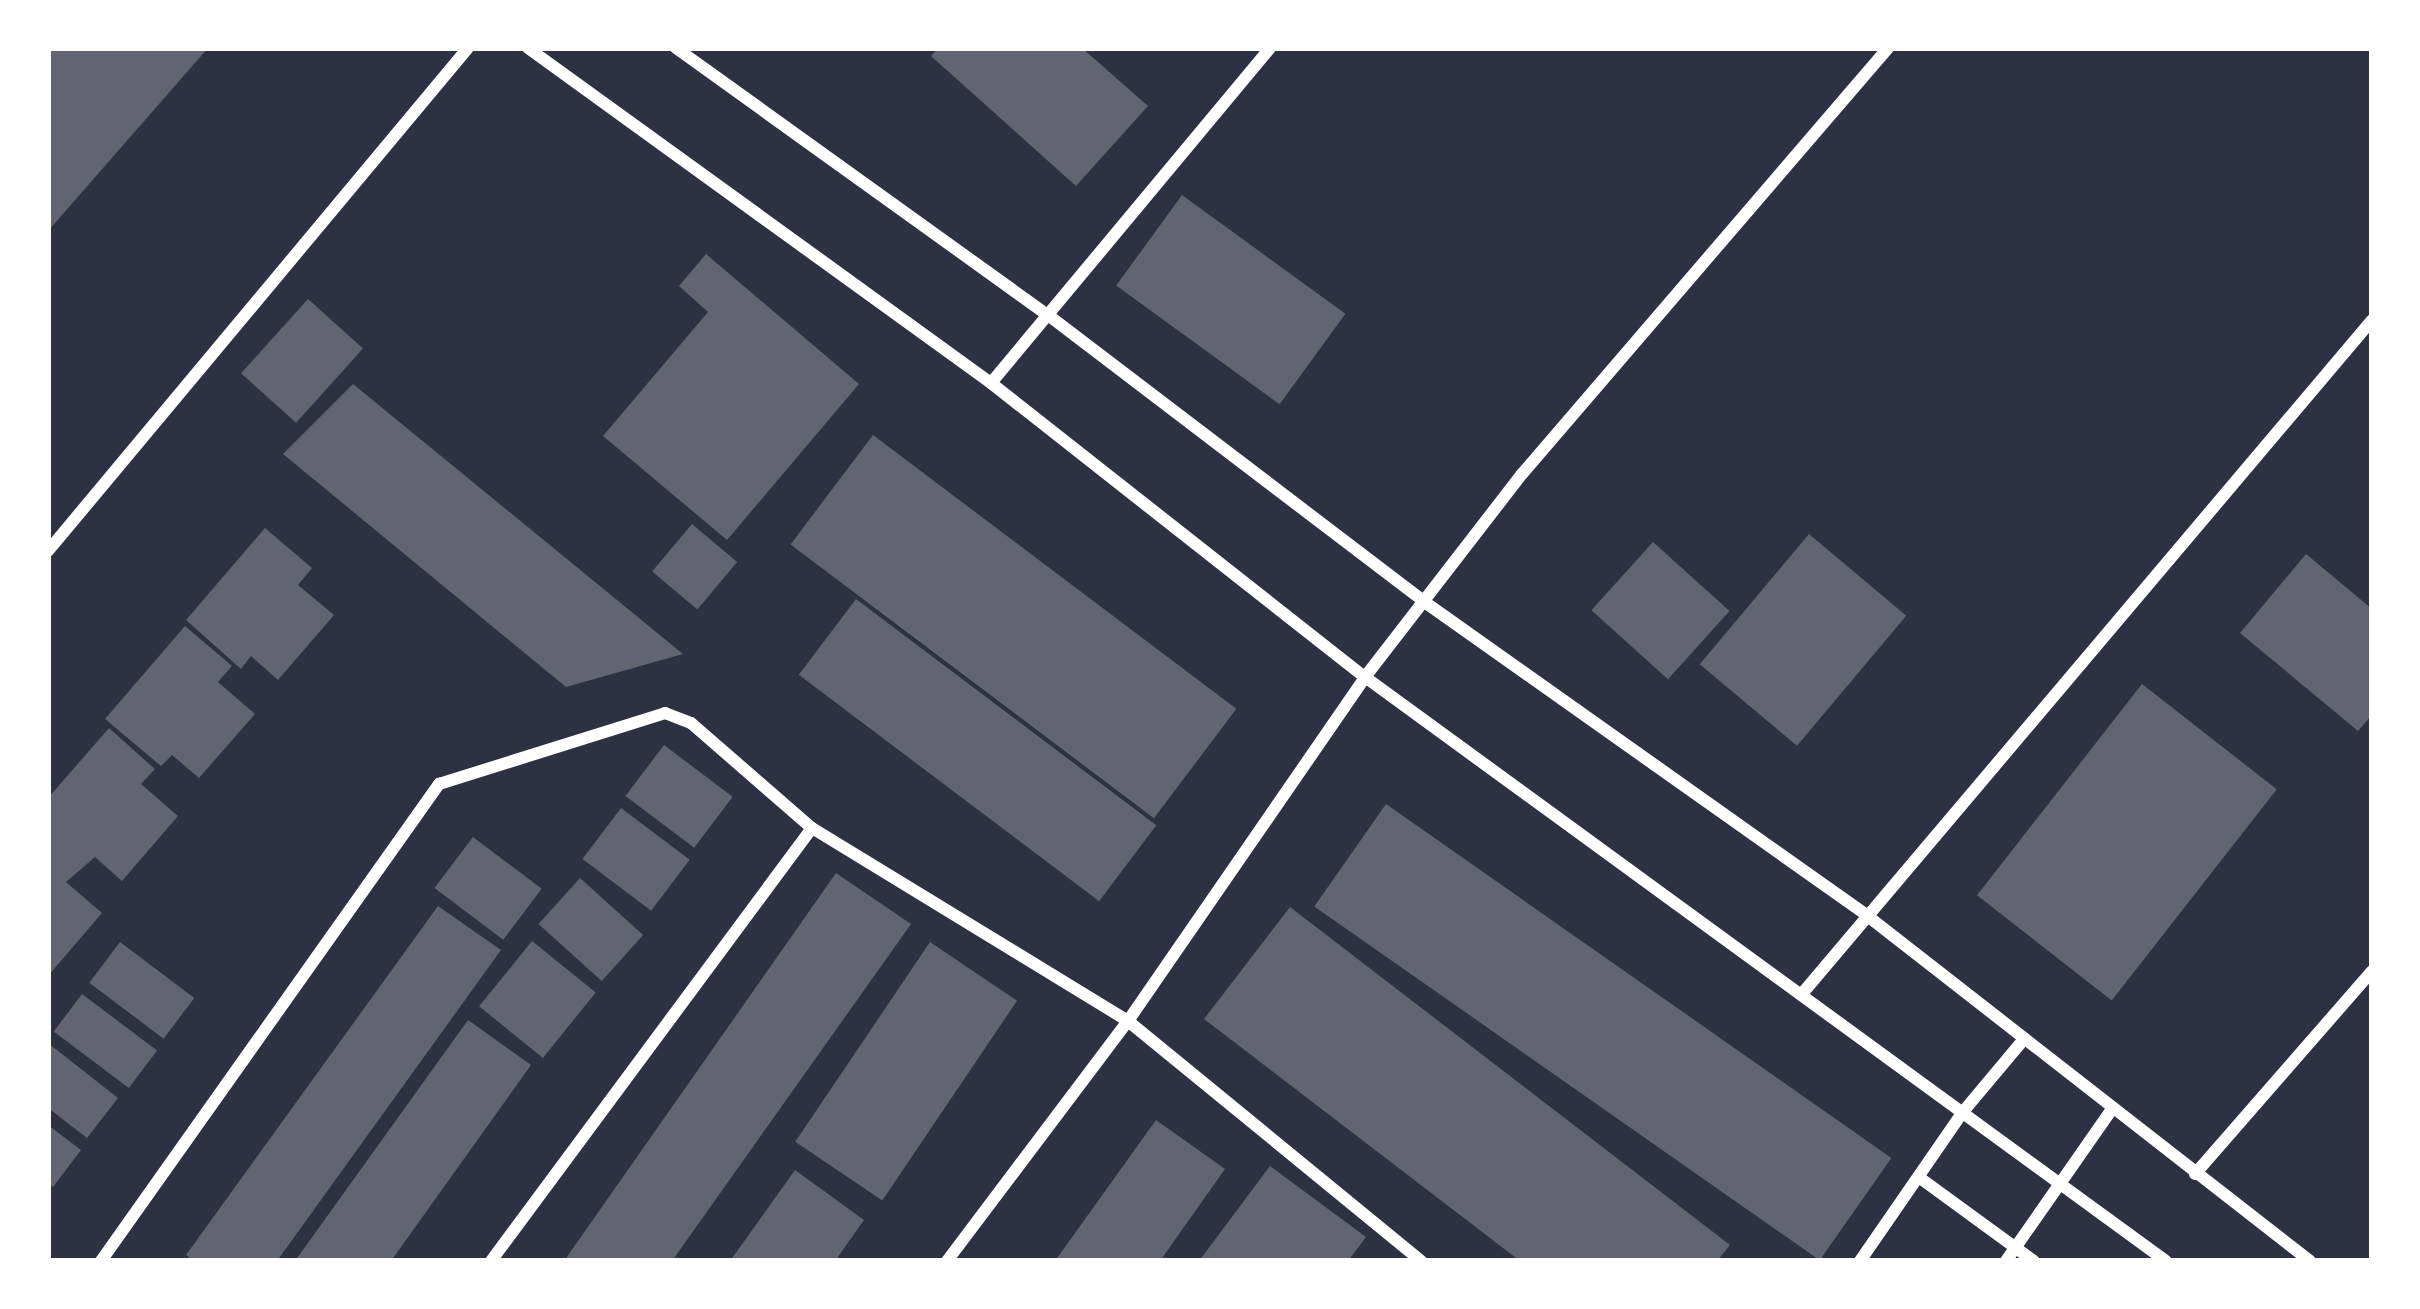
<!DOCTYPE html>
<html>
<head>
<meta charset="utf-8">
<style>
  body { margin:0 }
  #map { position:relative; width:2420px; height:1309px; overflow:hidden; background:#2d3142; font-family:Jost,sans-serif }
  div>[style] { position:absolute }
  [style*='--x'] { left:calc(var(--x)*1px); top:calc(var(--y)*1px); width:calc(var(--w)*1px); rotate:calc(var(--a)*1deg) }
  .building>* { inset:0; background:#626471; transform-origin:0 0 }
  .minor>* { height:12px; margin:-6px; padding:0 6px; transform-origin:6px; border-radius:6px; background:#fff }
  span { translate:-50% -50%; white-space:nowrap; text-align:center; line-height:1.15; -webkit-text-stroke:12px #fff; paint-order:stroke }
  .frame { position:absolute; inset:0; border:51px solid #fff; pointer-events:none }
</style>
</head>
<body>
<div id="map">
  <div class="building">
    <i style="clip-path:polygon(48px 48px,208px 48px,48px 231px)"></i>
    <i style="clip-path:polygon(938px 48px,1082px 48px,1148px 106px,1076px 186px,931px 56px)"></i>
    <i style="left:1182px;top:195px;width:202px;height:112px;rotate:36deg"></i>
    <i style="clip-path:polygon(706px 254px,859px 384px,727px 540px,603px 436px,708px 312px,679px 286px)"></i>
    <i style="left:308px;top:299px;width:74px;height:100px;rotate:42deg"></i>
    <i style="clip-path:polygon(353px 384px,683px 654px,566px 687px,283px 454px)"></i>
    <i style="left:873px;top:435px;width:455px;height:137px;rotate:37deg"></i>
    <i style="left:692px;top:524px;width:59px;height:62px;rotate:40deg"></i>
    <i style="clip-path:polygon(265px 528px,312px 568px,298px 585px,334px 615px,278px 680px,251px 656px,241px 669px,186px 620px)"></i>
    <i style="left:1809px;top:534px;width:127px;height:170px;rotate:40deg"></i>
    <i style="left:1653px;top:542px;width:103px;height:92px;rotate:42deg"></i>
    <i style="clip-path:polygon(2306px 554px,2372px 609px,2372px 715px,2358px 731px,2240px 633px)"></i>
    <i style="left:856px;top:599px;width:376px;height:95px;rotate:37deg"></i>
    <i style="clip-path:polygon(185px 626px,232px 666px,218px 682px,255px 714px,199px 778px,172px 755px,161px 766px,105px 719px)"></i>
    <i style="left:2142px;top:684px;width:171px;height:268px;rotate:38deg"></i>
    <i style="clip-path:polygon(109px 728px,155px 769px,141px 784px,178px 816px,122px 881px,95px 857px,66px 882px,102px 913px,48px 976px,48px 798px)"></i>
    <i style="left:664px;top:745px;width:86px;height:64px;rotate:37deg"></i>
    <i style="left:1386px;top:804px;width:617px;height:125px;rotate:35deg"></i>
    <i style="left:621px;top:808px;width:86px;height:64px;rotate:37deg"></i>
    <i style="left:473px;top:837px;width:86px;height:64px;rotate:37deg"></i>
    <i style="clip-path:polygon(836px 873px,911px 924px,672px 1261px,564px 1261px)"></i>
    <i style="left:580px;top:878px;width:85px;height:62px;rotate:42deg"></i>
    <i style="clip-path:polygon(438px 906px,501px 950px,277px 1261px,194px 1261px,186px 1255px)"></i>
    <i style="clip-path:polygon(1290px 907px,1730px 1245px,1717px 1261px,1520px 1261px,1204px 1019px)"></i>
    <i style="left:532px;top:941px;width:82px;height:84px;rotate:39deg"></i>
    <i style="left:120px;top:942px;width:93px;height:51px;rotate:37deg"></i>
    <i style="left:930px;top:942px;width:105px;height:241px;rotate:34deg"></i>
    <i style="left:82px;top:994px;width:94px;height:47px;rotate:37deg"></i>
    <i style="clip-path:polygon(468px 1020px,531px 1065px,391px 1261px,295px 1261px)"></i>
    <i style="clip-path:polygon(48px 1043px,118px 1098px,87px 1138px,48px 1108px)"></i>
    <i style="clip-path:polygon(1156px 1120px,1225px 1169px,1160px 1261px,1055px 1261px)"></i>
    <i style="clip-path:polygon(48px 1125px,81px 1150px,53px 1187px,48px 1183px)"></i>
    <i style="clip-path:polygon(1270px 1166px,1366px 1237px,1348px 1261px,1199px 1261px)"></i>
    <i style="clip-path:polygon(795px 1170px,864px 1220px,835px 1261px,730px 1261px)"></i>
  </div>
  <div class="minor">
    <i style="--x:528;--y:48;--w:571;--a:35.89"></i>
    <i style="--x:991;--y:383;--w:476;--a:38.2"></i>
    <i style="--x:1365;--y:677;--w:991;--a:36.1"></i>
    <i style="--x:676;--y:48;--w:458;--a:35.7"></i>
    <i style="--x:1048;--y:315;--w:475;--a:37.3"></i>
    <i style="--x:1426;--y:603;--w:538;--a:35.31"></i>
    <i style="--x:1865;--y:914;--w:564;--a:37.95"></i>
    <i style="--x:991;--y:383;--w:436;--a:-50.2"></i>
    <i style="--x:48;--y:551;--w:655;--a:-50.14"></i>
    <i style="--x:1801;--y:995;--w:884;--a:-49.77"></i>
    <i style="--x:2195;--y:1174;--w:269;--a:-48.9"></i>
    <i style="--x:1920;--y:1178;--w:141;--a:36.1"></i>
    <i style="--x:101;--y:1261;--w:585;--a:-54.68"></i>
    <i style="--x:439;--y:784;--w:237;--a:-17.4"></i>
    <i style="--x:665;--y:713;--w:28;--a:21"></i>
    <i style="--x:691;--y:723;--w:160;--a:41"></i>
    <i style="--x:812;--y:828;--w:370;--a:31.4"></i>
    <i style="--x:1128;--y:1021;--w:379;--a:39.3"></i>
    <i style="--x:491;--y:1261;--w:539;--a:-53.45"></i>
    <i style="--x:947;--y:1261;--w:301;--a:-53"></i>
    <i style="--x:1128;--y:1021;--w:418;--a:-55.4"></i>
    <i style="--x:1365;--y:677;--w:257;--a:-52.3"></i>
    <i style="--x:1522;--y:474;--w:562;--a:-49.33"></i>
    <i style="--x:1860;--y:1261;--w:180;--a:-55.4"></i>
    <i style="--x:1962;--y:1113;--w:97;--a:-50"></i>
    <i style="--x:2006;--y:1261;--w:185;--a:-55.1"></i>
  </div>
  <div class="frame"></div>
</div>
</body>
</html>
